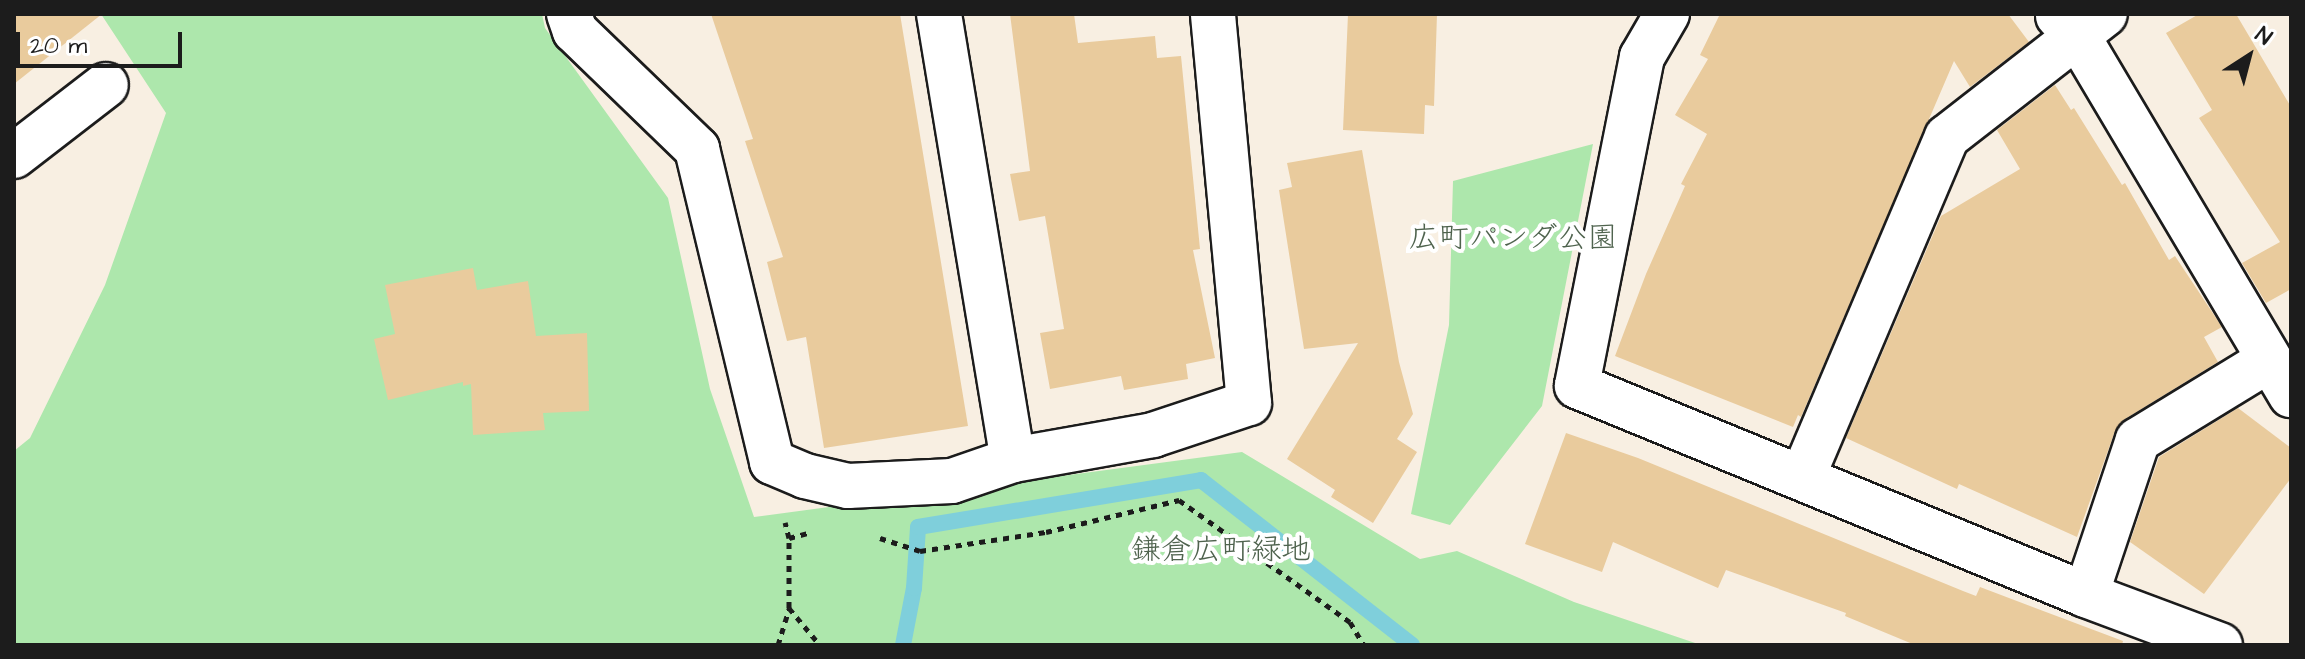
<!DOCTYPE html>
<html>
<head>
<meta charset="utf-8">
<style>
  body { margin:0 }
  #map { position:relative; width:2305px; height:659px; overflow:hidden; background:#f8efe2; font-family:"Architects Daughter","Klee One",sans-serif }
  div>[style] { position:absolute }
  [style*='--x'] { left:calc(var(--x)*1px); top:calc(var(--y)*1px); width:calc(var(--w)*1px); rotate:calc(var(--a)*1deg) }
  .green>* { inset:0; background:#ade7ac }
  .stream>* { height:16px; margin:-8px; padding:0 8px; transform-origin:8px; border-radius:8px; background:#7fcfdb }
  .building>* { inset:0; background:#e9cb9d }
  .path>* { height:5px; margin-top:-2.5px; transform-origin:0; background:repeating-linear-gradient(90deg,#1c1c1c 0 6px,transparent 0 12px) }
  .roads { filter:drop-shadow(2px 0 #1c1c1c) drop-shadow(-2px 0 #1c1c1c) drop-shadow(0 2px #1c1c1c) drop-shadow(0 -2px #1c1c1c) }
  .street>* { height:44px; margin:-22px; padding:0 22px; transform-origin:22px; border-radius:22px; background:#fff }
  span { translate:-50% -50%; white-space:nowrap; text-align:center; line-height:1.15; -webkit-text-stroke:8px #fff; paint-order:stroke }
  .park-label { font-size:30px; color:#4f634e }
  .frame { position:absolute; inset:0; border:16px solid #1c1c1c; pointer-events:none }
  .north { position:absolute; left:2209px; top:16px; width:80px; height:80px; -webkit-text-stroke:6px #fff; paint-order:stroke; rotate:36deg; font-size:22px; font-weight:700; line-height:32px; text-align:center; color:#1c1c1c }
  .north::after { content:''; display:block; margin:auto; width:28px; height:36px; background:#1c1c1c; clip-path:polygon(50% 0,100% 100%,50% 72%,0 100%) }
  .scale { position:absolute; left:16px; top:32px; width:166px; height:36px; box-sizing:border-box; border:4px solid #1c1c1c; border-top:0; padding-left:10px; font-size:24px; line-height:28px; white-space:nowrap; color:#1c1c1c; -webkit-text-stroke:6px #fff; paint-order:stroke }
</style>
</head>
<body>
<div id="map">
  <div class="green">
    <i style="clip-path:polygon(101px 14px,542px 14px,545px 28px,668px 198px,710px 389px,754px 517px,1242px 452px,1420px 559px,1457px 551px,1574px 602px,1701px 645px,14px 645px,14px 451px,30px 438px,105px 285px,166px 113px)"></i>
    <i style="clip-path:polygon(1593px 144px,1542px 406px,1450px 525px,1411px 514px,1449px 325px,1453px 181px)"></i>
  </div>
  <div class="stream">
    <i style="--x:903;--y:645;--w:58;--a:-79.1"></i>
    <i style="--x:914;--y:588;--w:61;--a:-86.2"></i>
    <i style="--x:918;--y:527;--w:287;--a:-9.4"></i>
    <i style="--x:1201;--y:480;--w:268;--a:38"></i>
  </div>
  <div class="building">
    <i style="clip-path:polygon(14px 14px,102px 14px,14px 84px)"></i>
    <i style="clip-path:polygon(711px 14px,900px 14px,968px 426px,824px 448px,806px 337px,787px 341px,767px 262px,783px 257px,745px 141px,753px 139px)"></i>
    <i style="clip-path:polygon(1010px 14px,1074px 14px,1078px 43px,1155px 36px,1157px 58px,1181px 56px,1200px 249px,1193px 250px,1215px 358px,1186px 364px,1188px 379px,1124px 390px,1121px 376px,1050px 389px,1040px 333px,1064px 329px,1045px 216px,1019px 221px,1010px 174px,1030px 171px)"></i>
    <i style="clip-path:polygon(1348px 14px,1437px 14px,1434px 106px,1425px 105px,1424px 134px,1343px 130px)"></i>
    <i style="clip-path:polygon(1720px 14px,2008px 14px,2029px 42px,1970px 87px,1954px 61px,1801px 417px,1798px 415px,1793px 427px,1615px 356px,1646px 274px,1685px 186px,1681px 184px,1707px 134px,1675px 115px,1708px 59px,1700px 55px)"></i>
    <i style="clip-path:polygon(2199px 14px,2236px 14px,2291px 107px,2291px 289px,2266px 303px,2242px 263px,2280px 242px,2199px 118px,2212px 110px,2166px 33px)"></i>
    <i style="clip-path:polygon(2055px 85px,2071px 110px,2074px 108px,2122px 185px,2125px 183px,2169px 260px,2175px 256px,2222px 327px,2204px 337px,2218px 362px,2125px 419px,2115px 431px,2077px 537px,1959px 484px,1957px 489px,1846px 438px,1941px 216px,2020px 169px,1997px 130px)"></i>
    <i style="clip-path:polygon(1362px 150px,1399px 362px,1413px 414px,1397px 439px,1417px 452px,1373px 523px,1331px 497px,1335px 490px,1287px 459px,1358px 343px,1304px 349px,1279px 190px,1292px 187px,1287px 163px)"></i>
    <i style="clip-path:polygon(473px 268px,477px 290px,528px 281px,536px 336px,587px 333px,589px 411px,543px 413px,545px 430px,473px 435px,471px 384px,463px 386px,463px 382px,388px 400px,374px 339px,395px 334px,385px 285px)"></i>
    <i style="clip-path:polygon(2238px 408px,2291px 448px,2291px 478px,2204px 594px,2130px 542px,2159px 457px)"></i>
    <i style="clip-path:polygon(1566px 433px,1638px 458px,1963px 591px,1976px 596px,1980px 587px,2123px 641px,2122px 645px,1915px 645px,1845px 616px,1846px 613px,1726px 570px,1718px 588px,1613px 542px,1602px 572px,1525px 544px)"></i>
  </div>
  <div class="path">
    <i style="--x:789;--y:538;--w:23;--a:-15"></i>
    <i style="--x:880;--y:538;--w:42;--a:18"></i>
    <i style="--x:920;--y:551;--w:127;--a:-8.6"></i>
    <i style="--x:1046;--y:532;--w:137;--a:-13.5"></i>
    <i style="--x:1179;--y:500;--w:210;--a:35.5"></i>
    <i style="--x:1350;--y:622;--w:27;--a:59"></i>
    <i style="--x:789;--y:608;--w:48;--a:50"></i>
    <i style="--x:778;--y:645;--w:39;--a:-73"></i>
    <i style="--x:789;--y:608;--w:70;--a:-90"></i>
    <i style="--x:789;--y:538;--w:16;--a:-104"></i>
  </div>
  <div class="roads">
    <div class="street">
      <i style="--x:569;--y:14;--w:18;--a:71"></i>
      <i style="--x:575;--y:31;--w:170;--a:44"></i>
      <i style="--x:697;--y:149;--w:322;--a:76.5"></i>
      <i style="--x:772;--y:462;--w:36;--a:23"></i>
      <i style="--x:805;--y:476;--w:44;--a:13.1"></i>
      <i style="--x:848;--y:486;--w:104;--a:-2.8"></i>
      <i style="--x:952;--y:481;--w:65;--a:-19"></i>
      <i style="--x:1013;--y:460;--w:142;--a:-10.1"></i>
      <i style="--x:1153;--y:435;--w:101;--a:-18.4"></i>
      <i style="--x:1249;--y:403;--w:391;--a:-95.3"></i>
      <i style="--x:939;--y:14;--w:452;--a:80.6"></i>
      <i style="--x:1667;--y:14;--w:50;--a:120.2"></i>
      <i style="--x:1642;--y:57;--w:335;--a:101.2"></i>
      <i style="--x:1577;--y:386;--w:550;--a:22.32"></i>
      <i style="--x:2086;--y:595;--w:143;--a:20.5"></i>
      <i style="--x:2058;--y:16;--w:27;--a:45"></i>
      <i style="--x:2077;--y:35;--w:419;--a:59.3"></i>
      <i style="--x:14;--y:156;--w:116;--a:-37.7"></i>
      <i style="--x:1803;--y:476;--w:368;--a:-67"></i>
      <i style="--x:1947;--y:137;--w:200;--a:-37.9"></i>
      <i style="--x:2086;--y:595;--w:163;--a:-71.5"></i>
      <i style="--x:2138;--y:440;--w:153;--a:-31.4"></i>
    </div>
  </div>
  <div class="park-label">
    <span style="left:1513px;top:238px">広町パンダ公園</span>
    <span style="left:1221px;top:550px">鎌倉広町緑地</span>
  </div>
  <div class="frame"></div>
  <div class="north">N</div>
  <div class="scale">20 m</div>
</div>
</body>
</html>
